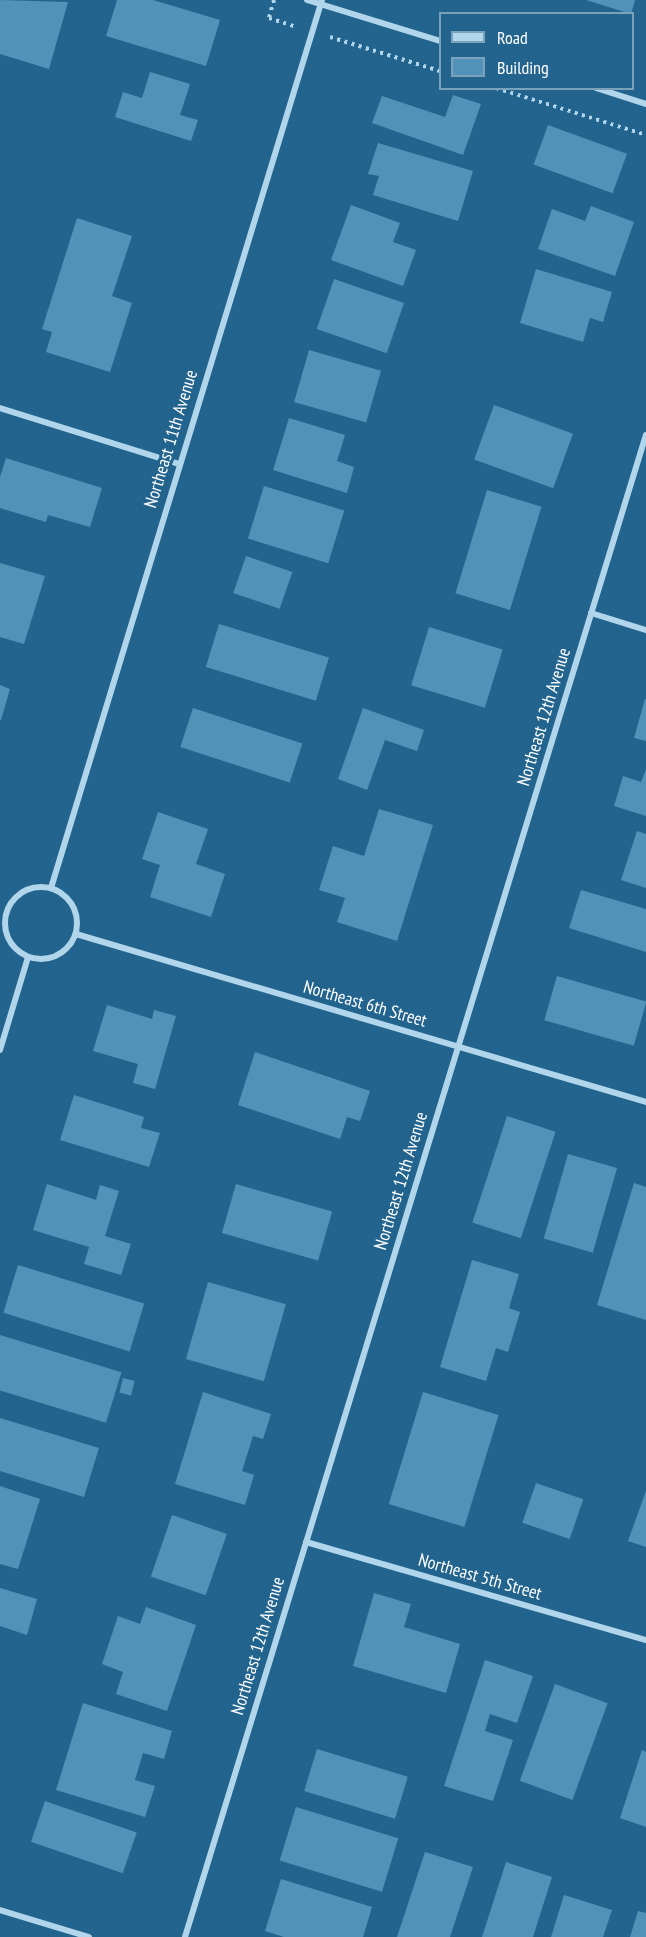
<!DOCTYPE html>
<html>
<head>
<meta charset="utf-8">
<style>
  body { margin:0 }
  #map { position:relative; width:646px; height:1937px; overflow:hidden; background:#22648d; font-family:"PT Sans Narrow",sans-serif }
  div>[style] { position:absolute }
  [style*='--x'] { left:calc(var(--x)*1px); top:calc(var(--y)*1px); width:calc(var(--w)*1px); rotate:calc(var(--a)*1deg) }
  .building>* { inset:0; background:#5392b8; transform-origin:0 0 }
  .path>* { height:4px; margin-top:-2px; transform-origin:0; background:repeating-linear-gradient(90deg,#b1d6ec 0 3px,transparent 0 7.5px) }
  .street>* { height:6px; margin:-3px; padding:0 3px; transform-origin:3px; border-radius:3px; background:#b1d6ec }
  .street>.ring { margin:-3px; padding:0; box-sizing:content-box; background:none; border:6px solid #b1d6ec; border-radius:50% }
  span { translate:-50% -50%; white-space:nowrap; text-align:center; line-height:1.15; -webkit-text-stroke:6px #22648d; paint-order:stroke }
  .street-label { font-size:18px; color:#fff }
  .legend { position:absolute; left:439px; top:12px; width:195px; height:78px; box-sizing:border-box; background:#22648d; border:2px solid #7aa2bb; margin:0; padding:8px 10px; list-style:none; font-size:18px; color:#fff }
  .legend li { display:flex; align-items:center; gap:12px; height:30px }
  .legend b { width:30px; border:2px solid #7aa2bb }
</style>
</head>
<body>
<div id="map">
  <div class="building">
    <i style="clip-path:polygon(0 0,68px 2px,49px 69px,0 54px)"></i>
    <i style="clip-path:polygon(117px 0,153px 0,220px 20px,206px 66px,106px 36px)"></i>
    <i style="clip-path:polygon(586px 0,635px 0,631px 14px)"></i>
    <i style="clip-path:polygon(150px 72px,190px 84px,180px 115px,198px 120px,191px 141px,115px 117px,123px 92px,142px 98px)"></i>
    <i style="clip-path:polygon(453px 95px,481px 104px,463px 155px,372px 123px,382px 96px,445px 117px)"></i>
    <i style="left:548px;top:125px;width:84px;height:42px;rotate:20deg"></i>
    <i style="clip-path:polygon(378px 143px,473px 171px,458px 221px,373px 195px,379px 176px,368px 174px)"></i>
    <i style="clip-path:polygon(351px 205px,400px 223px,393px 242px,416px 250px,403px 286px,331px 260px)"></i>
    <i style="clip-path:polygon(591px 206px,634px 222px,615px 276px,538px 249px,552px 209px,585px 221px)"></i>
    <i style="clip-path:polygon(77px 218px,132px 236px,112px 296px,132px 303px,110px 372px,46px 352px,52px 332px,42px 329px)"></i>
    <i style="clip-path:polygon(536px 269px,612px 292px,603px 322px,590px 318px,583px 342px,520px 323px)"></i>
    <i style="left:334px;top:279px;width:74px;height:53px;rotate:19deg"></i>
    <i style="left:309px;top:350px;width:75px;height:54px;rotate:16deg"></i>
    <i style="left:494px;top:405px;width:84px;height:58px;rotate:20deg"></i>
    <i style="clip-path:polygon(289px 418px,345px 435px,337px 461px,354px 467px,347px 493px,273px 470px)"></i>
    <i style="clip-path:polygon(6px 458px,102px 488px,90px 527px,48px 515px,46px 522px,0 508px,0 477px)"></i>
    <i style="left:264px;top:486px;width:84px;height:55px;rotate:17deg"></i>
    <i style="left:487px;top:490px;width:57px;height:108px;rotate:17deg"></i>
    <i style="left:246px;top:556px;width:49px;height:39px;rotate:19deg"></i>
    <i style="clip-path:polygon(0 563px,45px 576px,24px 644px,0 637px)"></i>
    <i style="left:219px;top:624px;width:115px;height:45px;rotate:17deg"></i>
    <i style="left:429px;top:627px;width:77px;height:61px;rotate:17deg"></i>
    <i style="clip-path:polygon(0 685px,10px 689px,1px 720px,0 720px)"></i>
    <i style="clip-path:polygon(645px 699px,646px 699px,646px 741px,634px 738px)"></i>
    <i style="left:193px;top:708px;width:115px;height:41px;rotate:18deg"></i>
    <i style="clip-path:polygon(363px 708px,424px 730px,417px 751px,385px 740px,367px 790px,338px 779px)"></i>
    <i style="clip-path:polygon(646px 769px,646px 816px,614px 806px,623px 776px,641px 782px)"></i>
    <i style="clip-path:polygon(379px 809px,433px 825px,397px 941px,337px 922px,345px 898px,319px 890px,333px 846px,364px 856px)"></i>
    <i style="clip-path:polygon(158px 812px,208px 829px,196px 864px,225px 874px,211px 917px,150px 897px,160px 865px,142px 859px)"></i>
    <i style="clip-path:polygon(637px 831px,646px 834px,646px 888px,621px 880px)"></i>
    <i style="clip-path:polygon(581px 890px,646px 909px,646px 952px,569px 928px)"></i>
    <i style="left:557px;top:976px;width:93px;height:46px;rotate:16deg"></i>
    <i style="clip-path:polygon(107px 1005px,152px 1019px,154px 1010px,176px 1016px,155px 1089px,133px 1083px,138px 1064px,93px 1051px)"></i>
    <i style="clip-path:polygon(255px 1052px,370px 1091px,360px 1121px,347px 1117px,340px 1139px,238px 1105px)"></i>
    <i style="clip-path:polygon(74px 1095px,144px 1117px,141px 1128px,160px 1133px,149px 1167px,60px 1140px)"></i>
    <i style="left:507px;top:1116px;width:51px;height:112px;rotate:18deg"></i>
    <i style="left:568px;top:1154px;width:51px;height:88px;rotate:16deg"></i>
    <i style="clip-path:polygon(634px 1183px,646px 1187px,646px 1320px,597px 1305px)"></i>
    <i style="clip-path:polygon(47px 1184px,96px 1200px,100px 1185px,119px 1191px,105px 1236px,131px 1244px,121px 1275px,84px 1264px,89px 1247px,33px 1230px)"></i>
    <i style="left:236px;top:1184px;width:100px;height:51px;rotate:16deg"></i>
    <i style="clip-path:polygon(472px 1260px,519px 1274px,509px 1308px,520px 1312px,508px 1352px,496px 1348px,486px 1381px,440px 1367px)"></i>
    <i style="left:18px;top:1265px;width:132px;height:50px;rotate:17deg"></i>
    <i style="left:208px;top:1282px;width:81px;height:80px;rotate:16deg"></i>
    <i style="left:0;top:1335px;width:127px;height:53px;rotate:17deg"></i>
    <i style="left:123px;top:1378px;width:12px;height:15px;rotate:14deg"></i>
    <i style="clip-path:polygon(203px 1392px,271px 1414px,263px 1439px,253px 1436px,242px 1471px,254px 1475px,245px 1505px,175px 1484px)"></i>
    <i style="left:423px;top:1392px;width:79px;height:117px;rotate:17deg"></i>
    <i style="clip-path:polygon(0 1418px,99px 1448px,84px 1497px,0 1471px)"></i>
    <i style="left:536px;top:1483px;width:50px;height:42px;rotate:19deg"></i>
    <i style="clip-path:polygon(0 1486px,40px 1499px,18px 1569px,0 1564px)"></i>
    <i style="clip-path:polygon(646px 1491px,646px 1547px,628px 1541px)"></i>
    <i style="left:172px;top:1515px;width:58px;height:65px;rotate:19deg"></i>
    <i style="clip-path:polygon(0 1588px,37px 1599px,27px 1635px,0 1626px)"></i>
    <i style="clip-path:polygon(374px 1593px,411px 1604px,404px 1627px,460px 1644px,446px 1693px,353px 1666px)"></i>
    <i style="clip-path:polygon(146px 1607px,196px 1625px,167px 1711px,116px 1694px,123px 1672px,102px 1664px,118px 1616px,140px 1624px)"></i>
    <i style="clip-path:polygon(485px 1660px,533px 1676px,517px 1723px,490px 1714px,485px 1731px,513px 1740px,493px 1801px,444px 1786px)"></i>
    <i style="left:555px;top:1684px;width:56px;height:103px;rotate:20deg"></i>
    <i style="clip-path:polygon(83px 1703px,172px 1731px,164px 1759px,143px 1753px,135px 1780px,155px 1786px,145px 1817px,56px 1790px)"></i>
    <i style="left:317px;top:1749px;width:95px;height:44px;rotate:17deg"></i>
    <i style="clip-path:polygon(642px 1750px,646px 1752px,646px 1827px,620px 1818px)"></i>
    <i style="left:45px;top:1801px;width:97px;height:43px;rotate:19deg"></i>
    <i style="left:296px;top:1807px;width:107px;height:56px;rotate:17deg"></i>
    <i style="clip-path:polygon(425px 1852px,473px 1867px,450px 1937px,397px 1937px)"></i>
    <i style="clip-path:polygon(506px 1862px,552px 1877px,533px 1937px,482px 1937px)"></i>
    <i style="clip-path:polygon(281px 1879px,372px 1907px,363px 1937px,284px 1937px,265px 1931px)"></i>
    <i style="clip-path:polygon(564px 1895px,612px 1910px,603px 1937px,551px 1937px)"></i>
    <i style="clip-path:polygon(638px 1911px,646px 1913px,646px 1937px,630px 1937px)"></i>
  </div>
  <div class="path">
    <i style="--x:274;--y:0;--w:19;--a:106"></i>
    <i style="--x:269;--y:18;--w:26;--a:18"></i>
    <i style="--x:330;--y:37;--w:115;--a:17.2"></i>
    <i style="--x:496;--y:88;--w:157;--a:17.4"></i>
  </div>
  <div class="street">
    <i style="--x:307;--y:0;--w:139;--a:17.1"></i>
    <i style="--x:596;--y:88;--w:52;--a:17.7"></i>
    <i style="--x:0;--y:408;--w:188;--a:17.4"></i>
    <i style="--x:591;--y:613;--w:58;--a:17.2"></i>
    <i class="ring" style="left:5px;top:887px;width:66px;height:66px"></i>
    <i style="--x:51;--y:888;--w:928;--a:-73.03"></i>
    <i style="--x:76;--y:934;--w:594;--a:16.42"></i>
    <i style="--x:0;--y:1050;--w:97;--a:-73.2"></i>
    <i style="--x:306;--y:1542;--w:354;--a:16.1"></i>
    <i style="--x:0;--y:1910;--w:93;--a:16.9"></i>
    <i style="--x:185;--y:1937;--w:1571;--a:-72.94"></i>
  </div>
  <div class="street-label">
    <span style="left:171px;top:439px;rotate:-73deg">Northeast 11th Avenue</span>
    <span style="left:544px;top:717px;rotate:-73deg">Northeast 12th Avenue</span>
    <span style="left:365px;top:1004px;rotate:16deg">Northeast 6th Street</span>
    <span style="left:401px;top:1181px;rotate:-73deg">Northeast 12th Avenue</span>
    <span style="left:480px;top:1577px;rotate:16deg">Northeast 5th Street</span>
    <span style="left:258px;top:1646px;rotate:-73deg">Northeast 12th Avenue</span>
  </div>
  <ul class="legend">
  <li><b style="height:8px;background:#b1d6ec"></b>Road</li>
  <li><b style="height:16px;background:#5392b8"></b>Building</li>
  </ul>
</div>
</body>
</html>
